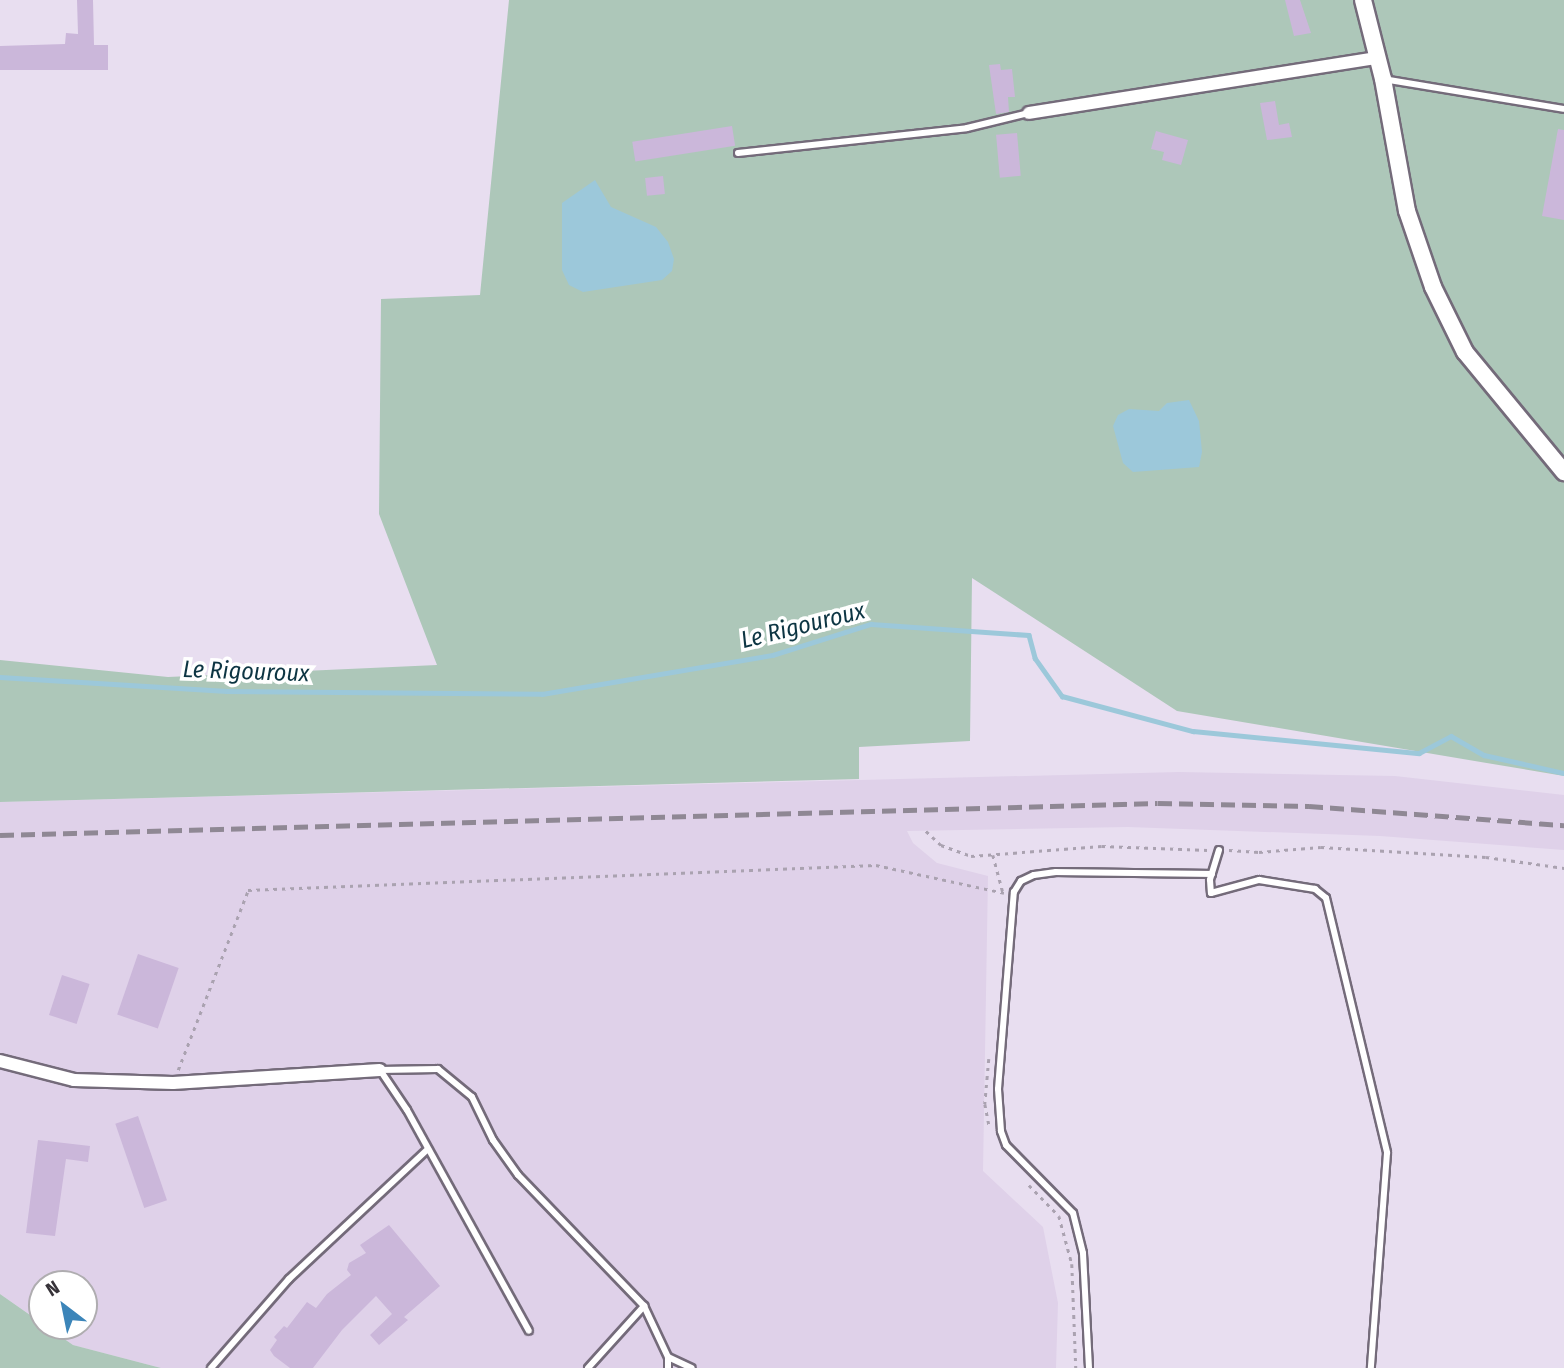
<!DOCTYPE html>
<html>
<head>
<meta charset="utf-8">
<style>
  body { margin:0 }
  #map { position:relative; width:1564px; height:1368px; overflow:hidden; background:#e8def0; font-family:"Fira Sans Condensed",sans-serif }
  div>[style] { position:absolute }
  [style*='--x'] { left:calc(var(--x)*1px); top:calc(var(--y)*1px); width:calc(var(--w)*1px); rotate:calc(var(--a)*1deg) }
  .built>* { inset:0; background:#dfd1e9 }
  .green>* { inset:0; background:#adc7b9 }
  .water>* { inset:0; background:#9cc8da }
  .stream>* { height:4.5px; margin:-2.25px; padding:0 2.25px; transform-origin:2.25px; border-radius:2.25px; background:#9cc8da }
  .building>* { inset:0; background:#cbb7da; transform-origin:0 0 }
  .path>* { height:2.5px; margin-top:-1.25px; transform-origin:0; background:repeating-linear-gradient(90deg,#aaa2b0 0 3.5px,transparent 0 8.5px) }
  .roads { filter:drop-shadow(2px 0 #746b7a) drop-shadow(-2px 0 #746b7a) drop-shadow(0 2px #746b7a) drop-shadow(0 -2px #746b7a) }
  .service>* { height:6px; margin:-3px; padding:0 3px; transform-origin:3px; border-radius:3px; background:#fff }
  .minor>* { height:12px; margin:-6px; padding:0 6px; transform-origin:6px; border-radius:6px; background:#fff }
  .tertiary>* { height:16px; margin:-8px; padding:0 8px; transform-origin:8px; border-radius:8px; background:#fff }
  .rail>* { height:4.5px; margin-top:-2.25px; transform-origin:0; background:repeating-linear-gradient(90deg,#8f8894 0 14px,transparent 0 21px) }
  span { translate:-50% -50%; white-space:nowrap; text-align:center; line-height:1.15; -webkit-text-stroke:7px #fff; paint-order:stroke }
  .water-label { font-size:24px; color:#0d3543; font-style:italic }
  .north { position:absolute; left:28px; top:1270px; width:70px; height:70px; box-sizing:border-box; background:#fff; border:2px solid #afadb0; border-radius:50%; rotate:328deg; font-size:19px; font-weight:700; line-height:28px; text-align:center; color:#373339 }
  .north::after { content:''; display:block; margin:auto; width:24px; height:32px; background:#3c85b9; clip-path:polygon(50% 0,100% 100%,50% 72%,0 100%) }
</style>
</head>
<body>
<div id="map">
  <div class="built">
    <i style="clip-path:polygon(1179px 772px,1395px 776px,1564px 795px,1564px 850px,1380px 836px,1128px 827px,907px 831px,913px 843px,937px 863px,988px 876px,983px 1171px,1043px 1227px,1058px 1303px,1056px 1368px,161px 1368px,73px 1345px,46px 1326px,84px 1326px,84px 1284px,42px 1284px,42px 1323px,0 1294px,0 802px)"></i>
  </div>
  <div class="green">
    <i style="clip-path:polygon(509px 0,1564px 0,1564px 776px,1177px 711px,972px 578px,970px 741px,859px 747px,859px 779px,0 802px,0 660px,168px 677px,437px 665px,379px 514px,381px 299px,480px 295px)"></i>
    <i style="clip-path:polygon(0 1294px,73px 1345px,161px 1368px,0 1368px)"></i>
  </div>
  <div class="water">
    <i style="clip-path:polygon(595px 180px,611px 207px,656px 227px,668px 242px,674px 259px,672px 271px,662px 280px,583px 292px,569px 285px,562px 270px,562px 203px)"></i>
    <i style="clip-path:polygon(1189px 400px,1199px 421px,1202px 452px,1199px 467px,1133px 472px,1123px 463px,1113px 426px,1118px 415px,1129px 409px,1159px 411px,1167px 403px)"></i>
  </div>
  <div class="stream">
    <i style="--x:0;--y:677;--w:227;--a:3.5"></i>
    <i style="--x:227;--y:691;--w:315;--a:0.5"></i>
    <i style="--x:542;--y:694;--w:234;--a:-9.6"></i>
    <i style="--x:773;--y:655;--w:103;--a:-17.6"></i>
    <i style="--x:871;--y:624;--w:158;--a:4"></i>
    <i style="--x:1029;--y:635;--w:24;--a:75"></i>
    <i style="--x:1035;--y:658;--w:47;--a:54.6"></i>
    <i style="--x:1062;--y:696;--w:136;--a:15"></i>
    <i style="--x:1193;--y:731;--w:227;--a:5.6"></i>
    <i style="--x:1419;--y:753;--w:36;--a:-28"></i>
    <i style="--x:1451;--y:736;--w:38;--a:30"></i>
    <i style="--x:1484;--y:755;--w:82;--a:12.7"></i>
  </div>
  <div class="building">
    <i style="clip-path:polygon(77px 0,93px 0,94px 45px,108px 45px,108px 70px,0 70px,0 46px,65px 44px,66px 33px,78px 34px)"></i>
    <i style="clip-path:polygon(1285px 0,1300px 0,1311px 33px,1294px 36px)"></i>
    <i style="clip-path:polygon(1000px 64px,1001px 70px,1012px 69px,1015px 97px,1008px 97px,1009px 112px,996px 114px,989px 65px)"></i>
    <i style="clip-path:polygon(1275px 101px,1279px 125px,1289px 123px,1292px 137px,1267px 140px,1260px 103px)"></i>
    <i style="left:732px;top:126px;width:20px;height:101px;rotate:81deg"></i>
    <i style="clip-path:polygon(1558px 129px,1564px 130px,1564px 220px,1542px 216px)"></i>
    <i style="clip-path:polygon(1156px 131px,1188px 140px,1181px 165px,1162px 160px,1164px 152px,1151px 149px)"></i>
    <i style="left:1017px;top:133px;width:43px;height:21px;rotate:85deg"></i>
    <i style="left:663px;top:176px;width:18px;height:18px;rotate:84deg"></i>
    <i style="left:138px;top:954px;width:43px;height:64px;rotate:19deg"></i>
    <i style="left:62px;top:975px;width:29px;height:42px;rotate:18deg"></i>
    <i style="left:138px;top:1116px;width:89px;height:24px;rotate:71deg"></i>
    <i style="clip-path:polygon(38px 1140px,90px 1146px,88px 1162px,66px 1159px,55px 1236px,26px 1233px)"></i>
    <i style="clip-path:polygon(389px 1225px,440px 1286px,404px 1317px,408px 1320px,379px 1345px,370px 1335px,392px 1314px,376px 1296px,342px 1330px,313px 1368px,290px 1368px,274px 1356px,270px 1350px,277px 1340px,274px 1337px,284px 1326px,287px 1328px,307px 1302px,316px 1308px,327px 1294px,351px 1275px,347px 1270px,349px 1263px,366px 1253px,360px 1245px)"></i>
  </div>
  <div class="path">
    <i style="--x:926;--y:831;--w:21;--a:43"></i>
    <i style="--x:941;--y:845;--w:32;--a:20"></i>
    <i style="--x:971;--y:856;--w:131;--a:-4.4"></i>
    <i style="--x:1102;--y:846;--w:106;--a:2.2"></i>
    <i style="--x:1229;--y:850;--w:30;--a:4"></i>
    <i style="--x:1259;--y:852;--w:62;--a:-4.6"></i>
    <i style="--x:1321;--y:847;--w:165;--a:3.5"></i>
    <i style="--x:1486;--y:857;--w:79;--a:8"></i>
    <i style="--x:993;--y:855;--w:38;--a:75"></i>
    <i style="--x:989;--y:1059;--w:45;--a:95.1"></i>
    <i style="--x:985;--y:1104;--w:21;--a:79"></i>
    <i style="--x:178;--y:1070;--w:193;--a:-68.7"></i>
    <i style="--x:248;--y:890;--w:628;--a:-2.28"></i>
    <i style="--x:876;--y:865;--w:131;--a:12.3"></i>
    <i style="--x:1029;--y:1185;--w:43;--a:45.9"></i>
    <i style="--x:1059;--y:1216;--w:50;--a:74.8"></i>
    <i style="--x:1072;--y:1264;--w:104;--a:87.8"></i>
  </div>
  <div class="roads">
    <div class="service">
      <i style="--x:1383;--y:79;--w:183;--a:9.4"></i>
      <i style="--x:738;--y:153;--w:230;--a:-6.2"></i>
      <i style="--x:967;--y:128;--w:64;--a:-13.6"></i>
      <i style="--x:1219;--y:850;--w:31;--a:107"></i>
      <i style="--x:1210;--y:880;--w:13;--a:86"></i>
      <i style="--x:1211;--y:893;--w:50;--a:-15.2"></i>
      <i style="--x:1259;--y:880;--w:57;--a:9.1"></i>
      <i style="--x:1315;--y:889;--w:14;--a:39"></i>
      <i style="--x:1326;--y:898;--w:262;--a:76.5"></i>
      <i style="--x:1387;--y:1153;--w:216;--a:94.3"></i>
      <i style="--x:380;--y:1070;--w:58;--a:-1"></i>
      <i style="--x:438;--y:1069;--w:44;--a:39.5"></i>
      <i style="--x:472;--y:1097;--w:48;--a:64"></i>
      <i style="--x:493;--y:1140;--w:43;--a:54.5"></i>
      <i style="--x:518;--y:1175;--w:182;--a:46.1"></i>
      <i style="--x:644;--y:1306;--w:56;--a:64.8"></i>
      <i style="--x:668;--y:1357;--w:26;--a:25"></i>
      <i style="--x:380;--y:1070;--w:48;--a:56"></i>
      <i style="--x:407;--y:1110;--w:252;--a:61.1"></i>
      <i style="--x:211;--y:1368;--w:118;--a:-48.8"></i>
      <i style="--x:289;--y:1279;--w:190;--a:-43.1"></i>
      <i style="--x:588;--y:1368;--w:84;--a:-47.9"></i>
      <i style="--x:668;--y:1368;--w:11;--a:-90"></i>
      <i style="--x:1089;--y:1368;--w:115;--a:-93"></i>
      <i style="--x:1083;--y:1253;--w:41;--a:-104"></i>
      <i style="--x:1073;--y:1213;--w:95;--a:-134.6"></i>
      <i style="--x:1006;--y:1145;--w:15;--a:-110"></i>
      <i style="--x:1001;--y:1131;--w:42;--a:-94.1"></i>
      <i style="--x:998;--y:1089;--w:198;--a:-85.4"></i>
      <i style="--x:1014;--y:892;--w:13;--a:-58"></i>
      <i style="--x:1021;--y:881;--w:14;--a:-25"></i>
      <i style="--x:1034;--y:875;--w:22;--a:-8"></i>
      <i style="--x:1056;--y:872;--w:156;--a:0.7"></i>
    </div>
    <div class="minor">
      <i style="--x:1029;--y:113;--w:351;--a:-9"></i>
      <i style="--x:0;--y:1061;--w:76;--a:14.4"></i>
      <i style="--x:74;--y:1080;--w:99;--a:1.7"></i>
      <i style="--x:173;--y:1083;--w:207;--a:-3.6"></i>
    </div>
    <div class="tertiary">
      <i style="--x:1363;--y:0;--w:81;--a:75.8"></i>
      <i style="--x:1383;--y:79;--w:134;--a:79.7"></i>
      <i style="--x:1407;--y:211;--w:80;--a:71.1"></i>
      <i style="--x:1433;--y:287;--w:72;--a:63.8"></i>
      <i style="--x:1465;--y:352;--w:156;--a:50.5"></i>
    </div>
  </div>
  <div class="rail">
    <i style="--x:0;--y:835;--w:1158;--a:-1.58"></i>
    <i style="--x:1158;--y:803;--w:151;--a:1.1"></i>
    <i style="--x:1309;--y:806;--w:256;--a:4.3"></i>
  </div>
  <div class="water-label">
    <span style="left:803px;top:626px;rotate:-14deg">Le Rigouroux</span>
    <span style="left:246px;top:672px;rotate:2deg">Le Rigouroux</span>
  </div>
  <div class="north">N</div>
</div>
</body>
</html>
